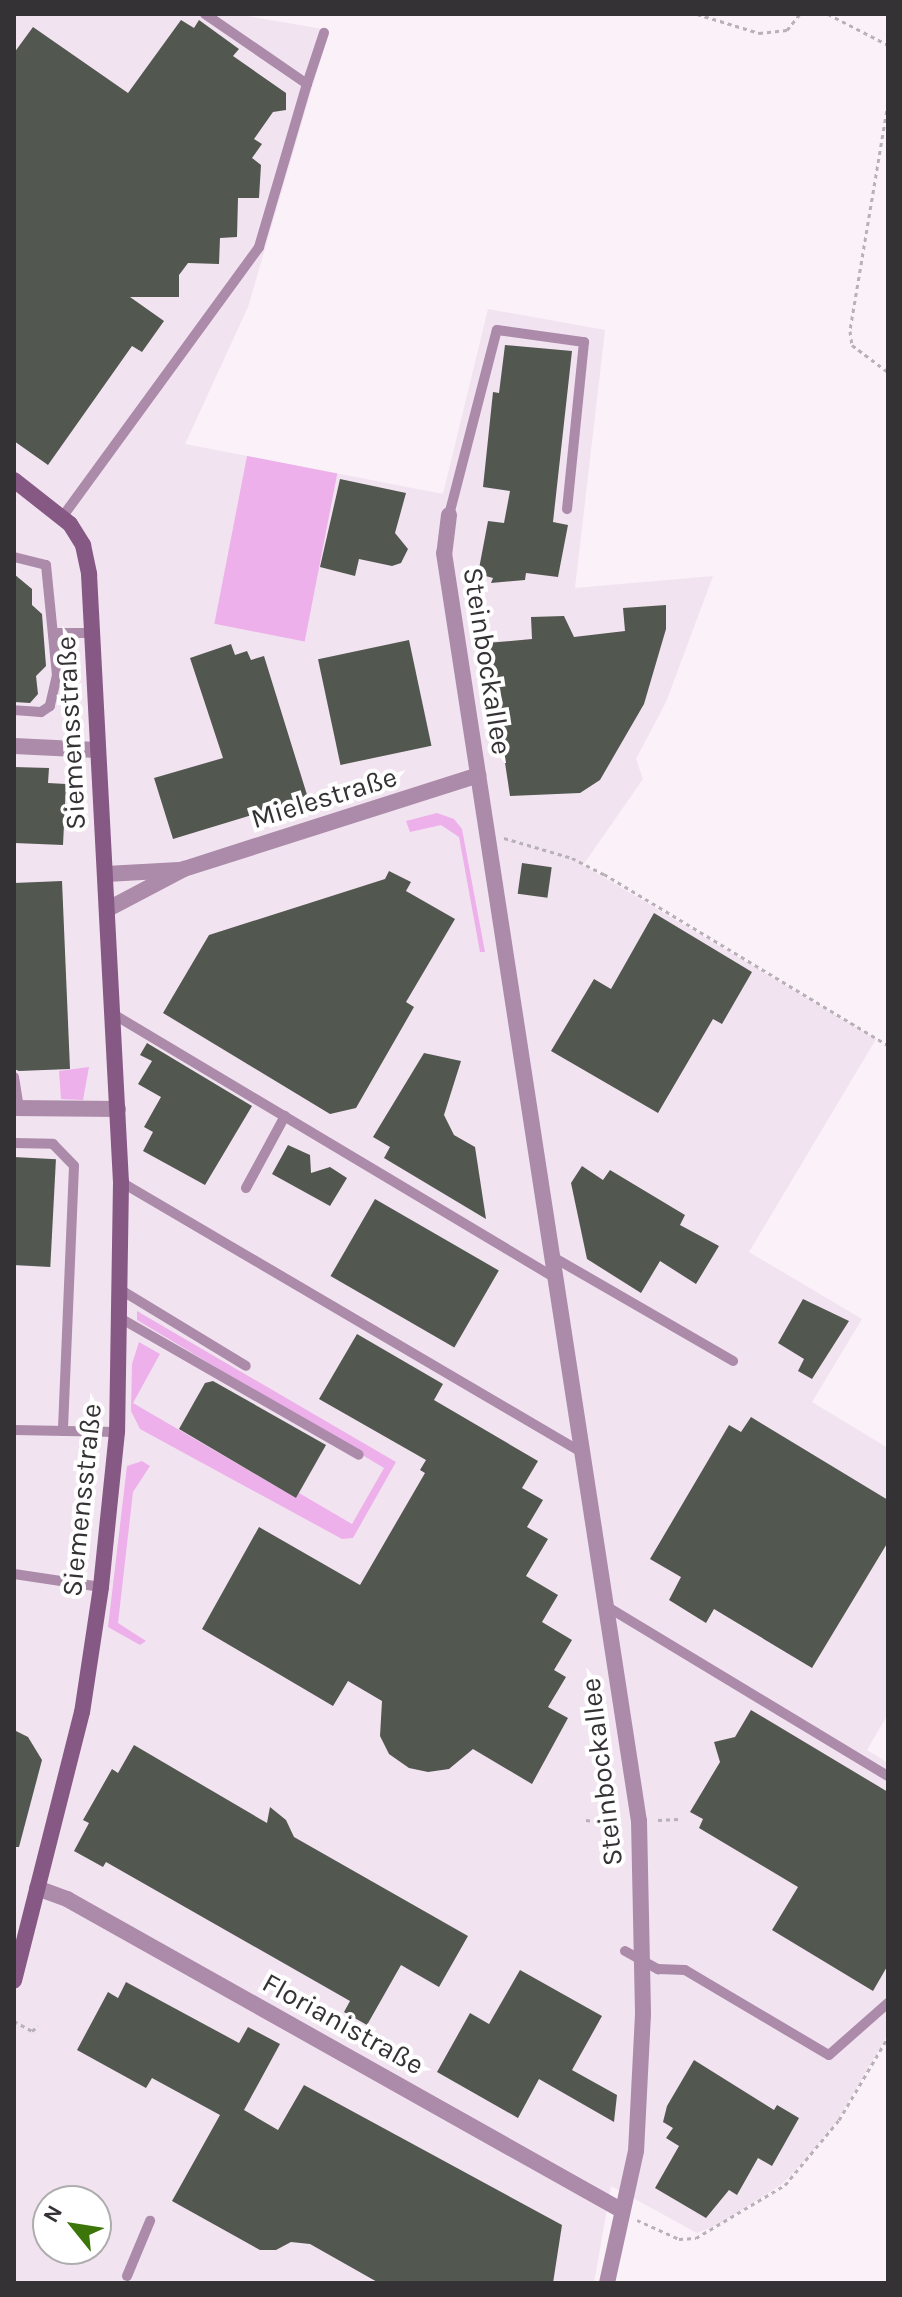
<!DOCTYPE html>
<html>
<head>
<meta charset="utf-8">
<style>
  body { margin:0 }
  #map { position:relative; width:902px; height:2297px; overflow:hidden; background:#faf1f9; font-family:Karla,sans-serif }
  div>[style] { position:absolute }
  [style*='--x'] { left:calc(var(--x)*1px); top:calc(var(--y)*1px); width:calc(var(--w)*1px); rotate:calc(var(--a)*1deg) }
  .built>* { inset:0; background:#f2e3f1 }
  .green>* { inset:0; background:#edb0ea; transform-origin:0 0 }
  .building>* { inset:0; background:#525850; transform-origin:0 0 }
  .path>* { height:3px; margin-top:-1.5px; transform-origin:0; background:repeating-linear-gradient(90deg,#b8b1b7 0 4px,transparent 0 8px) }
  .lane>* { height:10px; margin:-5px; padding:0 5px; transform-origin:5px; border-radius:5px; background:#ab8ba9 }
  .street>* { height:16px; margin:-8px; padding:0 8px; transform-origin:8px; border-radius:8px; background:#ab8ba9 }
  .secondary>* { height:16px; margin:-8px; padding:0 8px; transform-origin:8px; border-radius:8px; background:#865884 }
  span { translate:-50% -50%; white-space:nowrap; text-align:center; line-height:1.15; -webkit-text-stroke:8px #fff; paint-order:stroke }
  .street-label { font-size:28px; color:#353235 }
  .frame { position:absolute; inset:0; border:16px solid #353235; pointer-events:none }
  .north { position:absolute; left:32px; top:2185px; width:80px; height:80px; box-sizing:border-box; background:#fff; border:2px solid #aeadae; border-radius:50%; rotate:300deg; font-size:22px; font-weight:700; line-height:32px; text-align:center; color:#353235 }
  .north::after { content:''; display:block; margin:auto; width:28px; height:36px; background:#3c7509; clip-path:polygon(50% 0,100% 100%,50% 72%,0 100%) }
</style>
</head>
<body>
<div id="map">
  <div class="built">
    <i style="clip-path:polygon(evenodd,14px 14px,235px 14px,329px 30px,248px 307px,185px 444px,443px 494px,488px 309px,605px 330px,575px 588px,713px 576px,666px 702px,636px 759px,643px 779px,583px 865px,876px 1039px,749px 1252px,862px 1319px,812px 1402px,888px 1448px,888px 1714px,867px 1750px,888px 1763px,888px 2034px,837px 2121px,808px 2157px,782px 2184px,721px 2223px,697px 2233px,611px 2186px,594px 2283px,14px 2283px,14px 14px,48px 2201px,96px 2201px,96px 2249px,48px 2249px,48px 2201px)"></i>
  </div>
  <div class="green">
    <i style="left:247px;top:456px;width:92px;height:171px;rotate:11deg"></i>
    <i style="clip-path:polygon(437px 813px,454px 819px,462px 829px,485px 952px,480px 952px,459px 837px,441px 825px,410px 832px,406px 821px)"></i>
    <i style="clip-path:polygon(89px 1067px,83px 1100px,61px 1099px,59px 1071px)"></i>
    <i style="clip-path:polygon(137px 1311px,396px 1462px,353px 1538px,342px 1539px,140px 1429px,131px 1411px,132px 1364px,139px 1342px,160px 1354px,133px 1403px,296px 1498px,299px 1493px,352px 1524px,384px 1468px,137px 1320px)"></i>
    <i style="clip-path:polygon(142px 1461px,150px 1466px,133px 1492px,118px 1623px,146px 1641px,140px 1645px,108px 1627px,127px 1466px)"></i>
  </div>
  <div class="building">
    <i style="clip-path:polygon(181px 20px,194px 28px,199px 20px,239px 49px,233px 56px,286px 93px,286px 110px,273px 112px,254px 139px,262px 144px,252px 158px,261px 165px,259px 198px,238px 198px,237px 237px,220px 238px,219px 264px,188px 263px,179px 275px,179px 297px,130px 297px,164px 321px,142px 352px,132px 346px,48px 465px,14px 441px,14px 53px,33px 27px,128px 93px)"></i>
    <i style="clip-path:polygon(505px 345px,572px 351px,553px 522px,568px 525px,558px 577px,526px 573px,525px 580px,491px 583px,493px 578px,478px 574px,488px 521px,504px 523px,510px 491px,483px 487px,493px 392px,499px 393px)"></i>
    <i style="clip-path:polygon(340px 479px,406px 493px,395px 533px,408px 549px,401px 563px,392px 566px,359px 559px,355px 576px,320px 567px)"></i>
    <i style="clip-path:polygon(14px 574px,32px 589px,32px 605px,42px 614px,46px 666px,36px 676px,38px 694px,30px 703px,14px 702px)"></i>
    <i style="clip-path:polygon(666px 605px,666px 629px,644px 704px,600px 780px,580px 793px,510px 796px,487px 643px,532px 639px,531px 617px,564px 616px,574px 637px,625px 631px,623px 608px)"></i>
    <i style="left:409px;top:640px;width:108px;height:93px;rotate:78deg"></i>
    <i style="clip-path:polygon(231px 644px,235px 655px,247px 651px,251px 660px,264px 656px,308px 798px,173px 839px,154px 778px,223px 758px,190px 658px)"></i>
    <i style="clip-path:polygon(14px 767px,49px 768px,48px 783px,66px 784px,63px 845px,14px 843px)"></i>
    <i style="left:522px;top:863px;width:30px;height:31px;rotate:8deg"></i>
    <i style="clip-path:polygon(389px 871px,411px 882px,406px 891px,455px 919px,406px 1002px,414px 1007px,356px 1108px,330px 1114px,163px 1013px,209px 935px,385px 879px)"></i>
    <i style="clip-path:polygon(62px 881px,70px 1069px,19px 1071px,14px 1069px,14px 883px)"></i>
    <i style="clip-path:polygon(654px 913px,752px 972px,722px 1024px,713px 1019px,658px 1113px,551px 1051px,594px 979px,611px 989px)"></i>
    <i style="clip-path:polygon(147px 1043px,252px 1106px,205px 1185px,143px 1151px,153px 1132px,144px 1127px,161px 1097px,138px 1084px,152px 1061px,140px 1055px)"></i>
    <i style="clip-path:polygon(424px 1053px,461px 1061px,444px 1115px,454px 1135px,475px 1147px,486px 1219px,384px 1158px,390px 1147px,373px 1137px)"></i>
    <i style="clip-path:polygon(288px 1145px,310px 1155px,311px 1173px,330px 1167px,347px 1178px,330px 1206px,272px 1174px)"></i>
    <i style="left:14px;top:1157px;width:42px;height:108px;rotate:3deg"></i>
    <i style="clip-path:polygon(582px 1166px,603px 1180px,610px 1170px,685px 1215px,680px 1225px,719px 1246px,696px 1284px,660px 1261px,641px 1293px,587px 1259px,571px 1183px)"></i>
    <i style="left:375px;top:1199px;width:143px;height:89px;rotate:30deg"></i>
    <i style="clip-path:polygon(803px 1299px,849px 1321px,812px 1379px,798px 1371px,804px 1359px,778px 1343px)"></i>
    <i style="clip-path:polygon(357px 1334px,443px 1384px,434px 1400px,538px 1461px,522px 1488px,543px 1500px,527px 1527px,548px 1539px,526px 1576px,558px 1595px,542px 1622px,572px 1640px,554px 1670px,566px 1677px,548px 1707px,568px 1718px,532px 1784px,473px 1749px,449px 1769px,428px 1772px,409px 1768px,389px 1754px,380px 1736px,382px 1701px,348px 1681px,333px 1706px,202px 1629px,259px 1527px,360px 1585px,425px 1473px,420px 1470px,426px 1460px,319px 1399px)"></i>
    <i style="clip-path:polygon(213px 1381px,326px 1445px,296px 1498px,179px 1429px,205px 1383px)"></i>
    <i style="clip-path:polygon(751px 1417px,888px 1500px,888px 1542px,812px 1668px,714px 1609px,706px 1623px,669px 1600px,681px 1577px,650px 1559px,729px 1425px,741px 1432px)"></i>
    <i style="clip-path:polygon(751px 1710px,888px 1792px,888px 1965px,873px 1991px,772px 1930px,798px 1887px,699px 1828px,703px 1819px,690px 1812px,720px 1762px,714px 1742px,735px 1737px)"></i>
    <i style="clip-path:polygon(14px 1730px,28px 1737px,42px 1760px,19px 1847px,14px 1847px)"></i>
    <i style="clip-path:polygon(134px 1745px,267px 1823px,270px 1807px,286px 1820px,294px 1837px,468px 1936px,439px 1987px,401px 1965px,367px 2025px,344px 2012px,350px 2001px,106px 1862px,103px 1867px,74px 1851px,89px 1823px,83px 1820px,112px 1769px,118px 1773px)"></i>
    <i style="clip-path:polygon(520px 1970px,602px 2016px,572px 2070px,617px 2095px,614px 2122px,539px 2079px,518px 2118px,437px 2072px,470px 2013px,489px 2024px)"></i>
    <i style="clip-path:polygon(126px 1982px,239px 2043px,248px 2027px,280px 2044px,244px 2110px,278px 2130px,304px 2085px,562px 2225px,553px 2283px,379px 2283px,310px 2244px,291px 2242px,276px 2250px,260px 2250px,172px 2201px,220px 2115px,152px 2078px,146px 2088px,77px 2050px,108px 1992px,118px 1998px)"></i>
    <i style="clip-path:polygon(694px 2060px,774px 2110px,777px 2105px,799px 2118px,772px 2166px,758px 2158px,737px 2195px,729px 2190px,706px 2218px,655px 2188px,679px 2146px,666px 2138px,673px 2128px,663px 2122px,667px 2106px)"></i>
  </div>
  <div class="path">
    <i style="--x:697;--y:14;--w:65;--a:17"></i>
    <i style="--x:759;--y:33;--w:28;--a:-6"></i>
    <i style="--x:787;--y:30;--w:21;--a:-51"></i>
    <i style="--x:828;--y:14;--w:68;--a:27.3"></i>
    <i style="--x:888;--y:103;--w:231;--a:99.5"></i>
    <i style="--x:850;--y:331;--w:14;--a:82"></i>
    <i style="--x:852;--y:345;--w:45;--a:36.9"></i>
    <i style="--x:504;--y:838;--w:71;--a:16.4"></i>
    <i style="--x:572;--y:858;--w:36;--a:27"></i>
    <i style="--x:604;--y:874;--w:332;--a:31.1"></i>
    <i style="--x:586;--y:1820;--w:30;--a:6"></i>
    <i style="--x:658;--y:1820;--w:21;--a:-3"></i>
    <i style="--x:14;--y:2021;--w:21;--a:29"></i>
    <i style="--x:32;--y:2031;--w:8;--a:-40"></i>
    <i style="--x:637;--y:2220;--w:46;--a:24.3"></i>
    <i style="--x:679;--y:2239;--w:17;--a:-3"></i>
    <i style="--x:696;--y:2238;--w:104;--a:-30.8"></i>
    <i style="--x:785;--y:2185;--w:85;--a:-50.3"></i>
    <i style="--x:839;--y:2120;--w:96;--a:-59.4"></i>
  </div>
  <div class="lane">
    <i style="--x:307;--y:84;--w:54;--a:-71.6"></i>
    <i style="--x:449;--y:515;--w:191;--a:-75.5"></i>
    <i style="--x:497;--y:330;--w:88;--a:7.9"></i>
    <i style="--x:584;--y:342;--w:168;--a:95.8"></i>
    <i style="--x:63;--y:516;--w:333;--a:-53.9"></i>
    <i style="--x:259;--y:247;--w:170;--a:-73.6"></i>
    <i style="--x:307;--y:84;--w:124;--a:-145.5"></i>
    <i style="--x:14;--y:557;--w:33;--a:14"></i>
    <i style="--x:46;--y:565;--w:111;--a:84.3"></i>
    <i style="--x:57;--y:675;--w:32;--a:103"></i>
    <i style="--x:50;--y:706;--w:11;--a:146"></i>
    <i style="--x:41;--y:712;--w:27;--a:-176"></i>
    <i style="--x:54;--y:633;--w:38;--a:0"></i>
    <i style="--x:113;--y:1014;--w:517;--a:30.83"></i>
    <i style="--x:14;--y:1077;--w:31;--a:81"></i>
    <i style="--x:14;--y:1143;--w:39;--a:1"></i>
    <i style="--x:53;--y:1144;--w:30;--a:46"></i>
    <i style="--x:74;--y:1166;--w:265;--a:92.4"></i>
    <i style="--x:121;--y:1182;--w:536;--a:30.4"></i>
    <i style="--x:246;--y:1188;--w:82;--a:-61.6"></i>
    <i style="--x:553;--y:1257;--w:208;--a:30"></i>
    <i style="--x:121;--y:1290;--w:146;--a:31.3"></i>
    <i style="--x:120;--y:1318;--w:275;--a:29.8"></i>
    <i style="--x:14;--y:1430;--w:103;--a:1.1"></i>
    <i style="--x:14;--y:1574;--w:88;--a:8.5"></i>
    <i style="--x:606;--y:1606;--w:329;--a:31.1"></i>
    <i style="--x:625;--y:1951;--w:38;--a:29"></i>
    <i style="--x:658;--y:1969;--w:27;--a:2"></i>
    <i style="--x:685;--y:1970;--w:167;--a:30.6"></i>
    <i style="--x:829;--y:2055;--w:79;--a:-41.4"></i>
    <i style="--x:127;--y:2276;--w:60;--a:-67.3"></i>
  </div>
  <div class="street">
    <i style="--x:449;--y:515;--w:38;--a:97"></i>
    <i style="--x:444;--y:553;--w:1283;--a:81.26"></i>
    <i style="--x:639;--y:1821;--w:193;--a:88.8"></i>
    <i style="--x:643;--y:2014;--w:137;--a:92.9"></i>
    <i style="--x:636;--y:2151;--w:135;--a:102.4"></i>
    <i style="--x:14;--y:746;--w:83;--a:2.8"></i>
    <i style="--x:106;--y:874;--w:73;--a:-3.1"></i>
    <i style="--x:108;--y:909;--w:86;--a:-27.8"></i>
    <i style="--x:184;--y:869;--w:309;--a:-17.7"></i>
    <i style="--x:14;--y:1108;--w:104;--a:0.6"></i>
    <i style="--x:37;--y:1888;--w:32;--a:20"></i>
    <i style="--x:67;--y:1899;--w:635;--a:29.31"></i>
  </div>
  <div class="secondary">
    <i style="--x:14;--y:480;--w:71;--a:38.2"></i>
    <i style="--x:70;--y:524;--w:25;--a:58"></i>
    <i style="--x:83;--y:545;--w:30;--a:78"></i>
    <i style="--x:89;--y:574;--w:609;--a:86.99"></i>
    <i style="--x:121;--y:1182;--w:250;--a:90.9"></i>
    <i style="--x:117;--y:1432;--w:156;--a:95.9"></i>
    <i style="--x:101;--y:1587;--w:126;--a:98.6"></i>
    <i style="--x:82;--y:1712;--w:277;--a:104.2"></i>
  </div>
  <div class="street-label">
    <span style="left:487px;top:661px;rotate:81deg">Steinbockallee</span>
    <span style="left:71px;top:733px;rotate:-93deg">Siemensstraße</span>
    <span style="left:324px;top:798px;rotate:-17deg">Mielestraße</span>
    <span style="left:82px;top:1500px;rotate:-84deg">Siemensstraße</span>
    <span style="left:602px;top:1772px;rotate:-97deg">Steinbockallee</span>
    <span style="left:343px;top:2024px;rotate:29deg">Florianistraße</span>
  </div>
  <div class="frame"></div>
  <div class="north">N</div>
</div>
</body>
</html>
